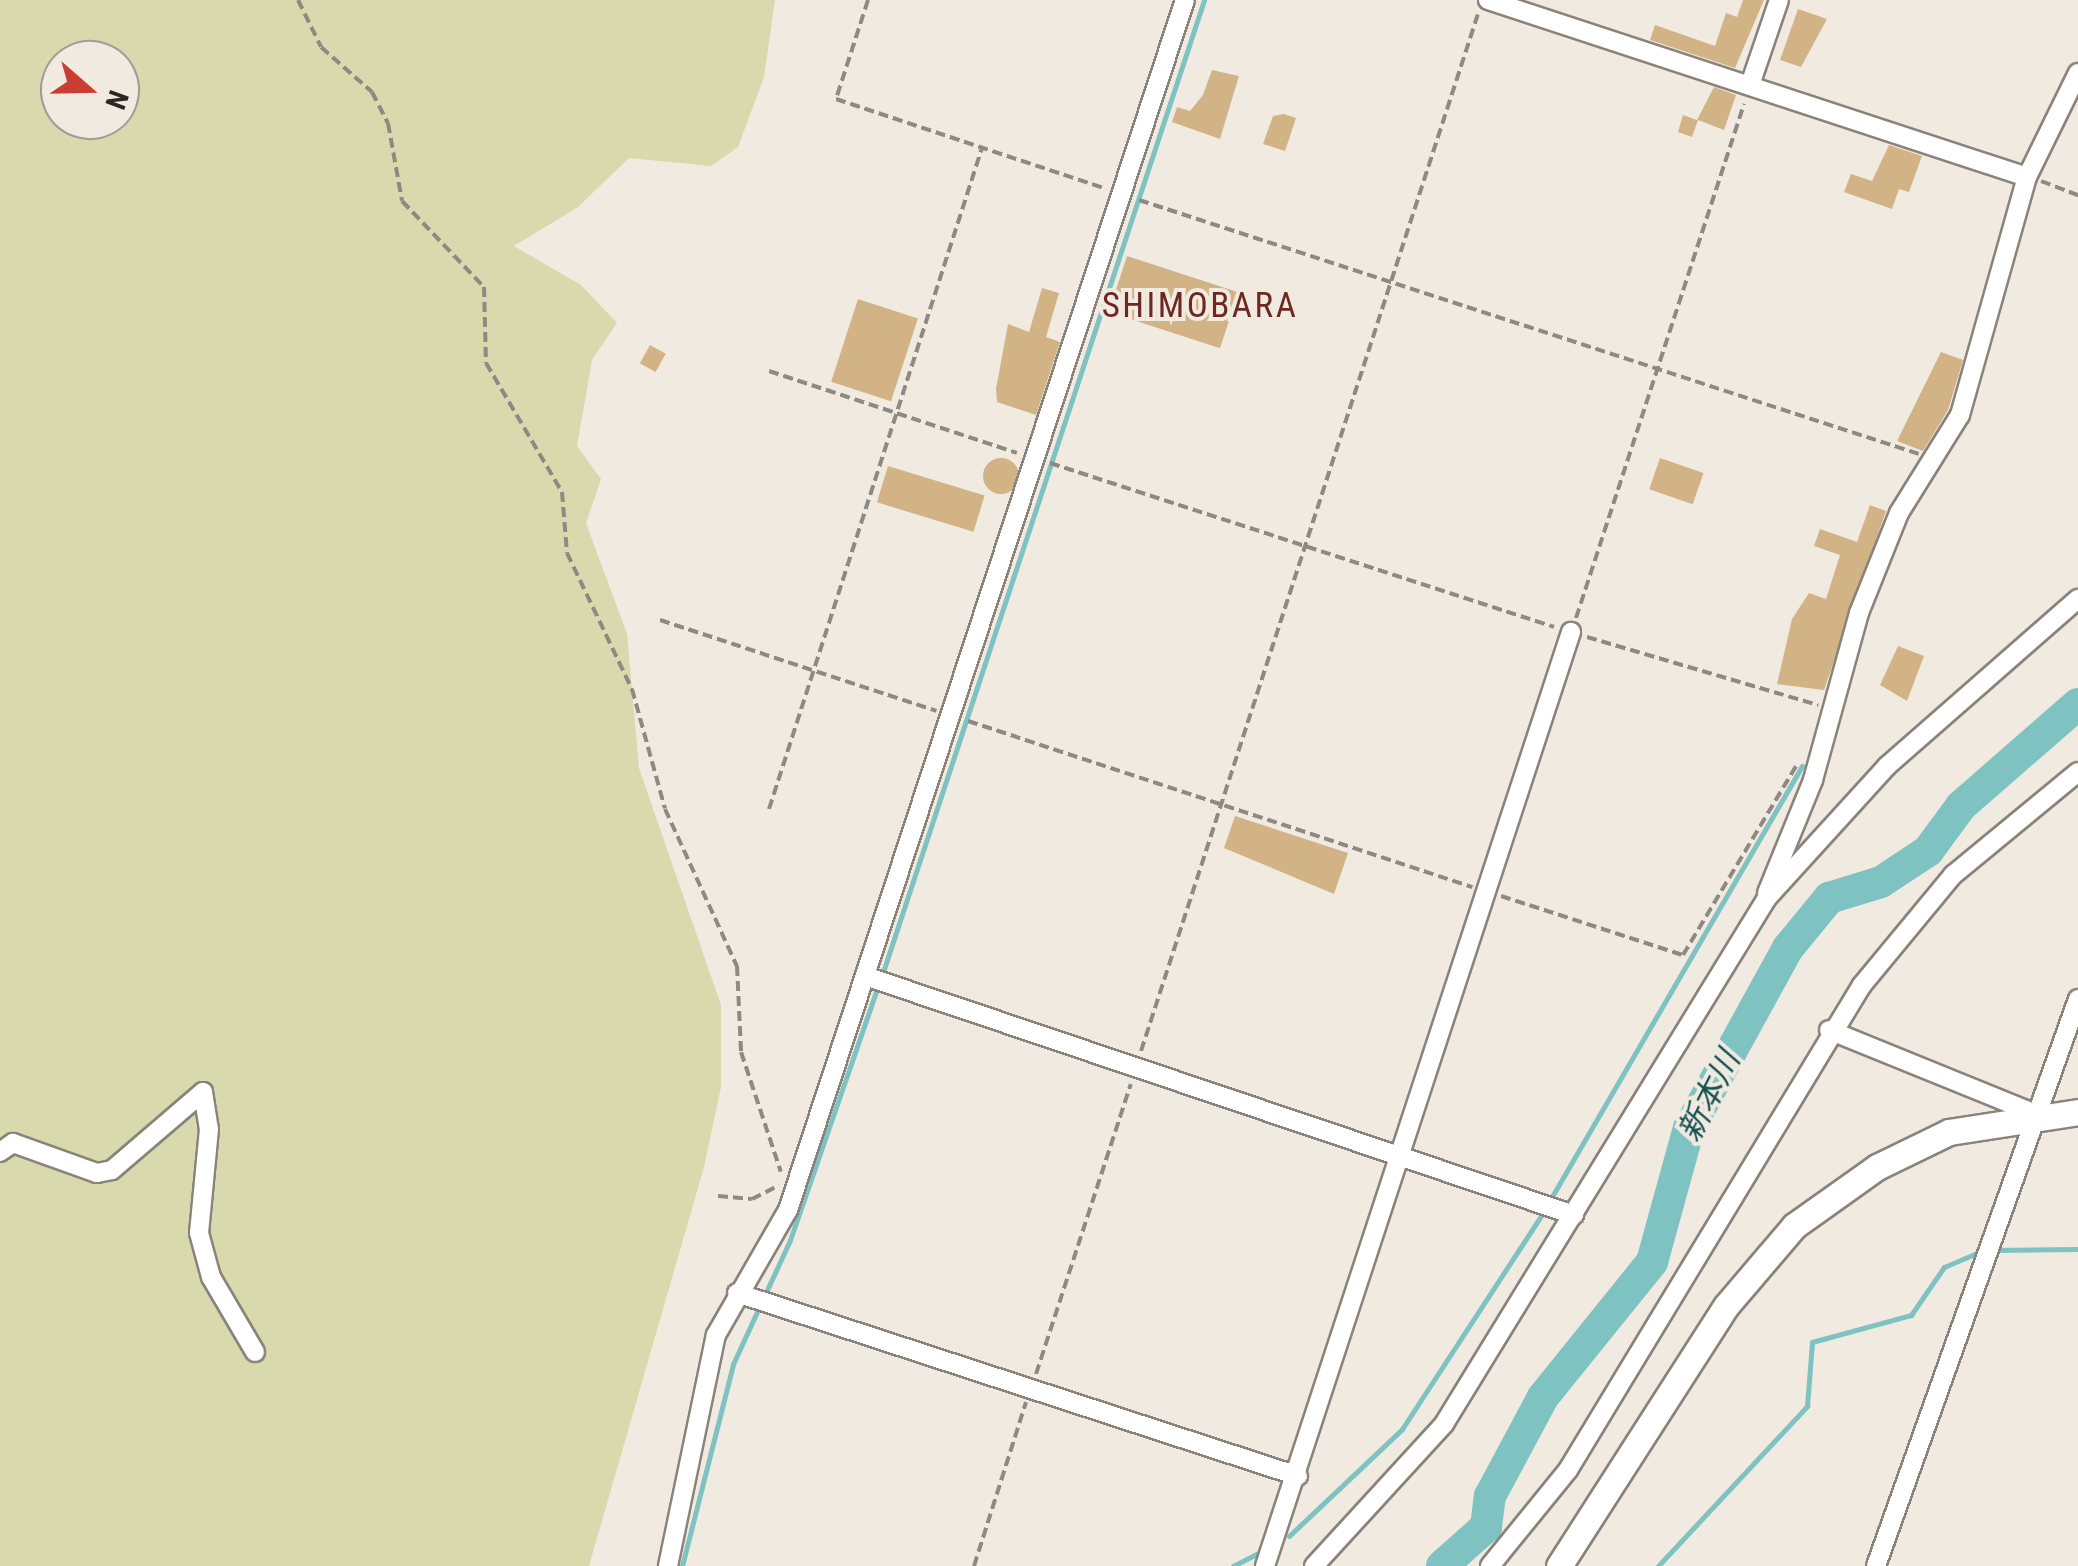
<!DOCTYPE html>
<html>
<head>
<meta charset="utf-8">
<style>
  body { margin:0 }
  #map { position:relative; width:2078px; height:1566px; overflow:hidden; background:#f1eae0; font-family:"Roboto Condensed","Noto Sans JP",sans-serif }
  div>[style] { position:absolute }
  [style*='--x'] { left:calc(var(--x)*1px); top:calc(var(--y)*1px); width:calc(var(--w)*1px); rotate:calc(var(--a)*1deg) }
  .green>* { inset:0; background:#d8daad }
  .stream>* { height:5px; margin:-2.5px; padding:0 2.5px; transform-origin:2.5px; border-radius:2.5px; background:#7ec2c2 }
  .river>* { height:32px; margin:-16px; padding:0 16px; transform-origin:16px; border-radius:16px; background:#7ec2c2 }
  .building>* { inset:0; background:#d2b386; transform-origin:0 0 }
  .round { border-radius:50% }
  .path>* { height:4px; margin-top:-2px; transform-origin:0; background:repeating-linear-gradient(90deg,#8e8983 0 10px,transparent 0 15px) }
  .roads { filter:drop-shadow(2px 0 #8a837a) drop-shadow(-2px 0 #8a837a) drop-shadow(0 2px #8a837a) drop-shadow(0 -2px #8a837a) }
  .street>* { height:18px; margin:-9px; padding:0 9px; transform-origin:9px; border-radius:9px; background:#fff }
  .secondary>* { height:25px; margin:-12.5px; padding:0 12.5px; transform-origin:12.5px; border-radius:12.5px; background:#fff }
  span { translate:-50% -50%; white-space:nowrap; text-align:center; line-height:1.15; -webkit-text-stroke:8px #f1eae0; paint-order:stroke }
  .water-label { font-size:32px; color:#124f50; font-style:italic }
  .quarter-label { font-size:35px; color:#6d2822; letter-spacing:2.5px }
  .north { position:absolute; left:40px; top:40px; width:100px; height:100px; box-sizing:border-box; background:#f1eae0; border:2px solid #a19c95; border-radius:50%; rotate:110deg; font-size:28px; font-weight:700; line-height:40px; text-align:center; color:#2a2724 }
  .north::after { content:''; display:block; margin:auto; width:35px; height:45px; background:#ca3d33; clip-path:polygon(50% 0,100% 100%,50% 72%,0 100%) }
</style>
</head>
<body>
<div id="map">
  <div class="green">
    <i style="clip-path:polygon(evenodd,0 0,775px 0,764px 77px,738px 147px,711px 166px,629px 158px,578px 207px,514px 246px,581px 285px,617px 323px,592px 360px,577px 446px,601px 479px,586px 523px,627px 634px,639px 768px,721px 1005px,721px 1087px,704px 1167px,589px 1566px,0 1566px,0 0,60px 60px,120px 60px,120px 120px,60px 120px,60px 60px)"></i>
  </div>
  <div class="stream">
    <i style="--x:882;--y:975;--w:1027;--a:-71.72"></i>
    <i style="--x:1550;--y:1200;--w:502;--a:-59.86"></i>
    <i style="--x:1994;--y:1250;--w:84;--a:-0.7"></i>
    <i style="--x:1289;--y:1536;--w:156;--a:-43.4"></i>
    <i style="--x:1402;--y:1429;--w:262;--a:-56.9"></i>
    <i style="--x:682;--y:1566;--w:208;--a:-75.8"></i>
    <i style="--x:733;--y:1364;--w:136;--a:-65.3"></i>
    <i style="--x:790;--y:1240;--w:269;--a:-70.9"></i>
    <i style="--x:1233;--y:1566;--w:34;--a:-27"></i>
    <i style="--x:1658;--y:1566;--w:219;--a:-47"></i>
    <i style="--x:1807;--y:1406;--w:64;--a:-85.5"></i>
    <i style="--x:1812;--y:1342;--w:103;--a:-15.3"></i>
    <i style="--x:1911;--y:1315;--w:58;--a:-55.5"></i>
    <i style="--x:1944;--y:1267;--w:39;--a:-23"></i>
  </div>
  <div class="river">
    <i style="--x:1442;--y:1566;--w:59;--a:-41.6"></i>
    <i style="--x:1486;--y:1527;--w:31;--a:-83"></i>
    <i style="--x:1490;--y:1496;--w:112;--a:-61.8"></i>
    <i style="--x:1543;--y:1397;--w:174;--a:-51.1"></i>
    <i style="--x:1652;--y:1262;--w:139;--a:-74.6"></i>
    <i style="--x:1689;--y:1128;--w:205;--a:-61.2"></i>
    <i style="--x:1788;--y:948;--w:65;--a:-50.6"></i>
    <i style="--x:1829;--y:898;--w:54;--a:-17.1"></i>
    <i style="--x:1881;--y:882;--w:56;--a:-33.4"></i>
    <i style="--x:1928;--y:851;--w:56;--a:-53.7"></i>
    <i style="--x:1961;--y:806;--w:155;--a:-41.1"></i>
  </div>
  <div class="building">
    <i style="clip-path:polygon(1743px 0,1764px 0,1735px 68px,1650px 40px,1655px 25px,1715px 46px,1726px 13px,1737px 17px)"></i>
    <i style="clip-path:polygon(1798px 9px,1827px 19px,1801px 67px,1780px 60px)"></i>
    <i style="clip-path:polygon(1212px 70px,1239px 76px,1220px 139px,1172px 122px,1177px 107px,1190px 111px,1203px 95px)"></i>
    <i style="clip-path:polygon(1714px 87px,1736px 95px,1724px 130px,1698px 120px,1692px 137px,1678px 132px,1683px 115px,1697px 120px)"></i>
    <i style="clip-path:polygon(1284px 114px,1296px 118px,1285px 151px,1263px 144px,1273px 116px)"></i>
    <i style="clip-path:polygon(1889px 145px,1922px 156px,1909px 192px,1899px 189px,1892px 209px,1844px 192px,1851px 174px,1872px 181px)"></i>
    <i style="left:1127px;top:256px;width:117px;height:59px;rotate:18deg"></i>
    <i style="clip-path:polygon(1042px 288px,1059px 293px,1046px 337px,1060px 342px,1036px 415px,997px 402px,996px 389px,1008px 324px,1029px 332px)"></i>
    <i style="left:858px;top:299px;width:63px;height:87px;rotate:18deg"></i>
    <i style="left:650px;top:345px;width:18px;height:21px;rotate:29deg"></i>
    <i style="clip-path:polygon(1941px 352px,1963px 360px,1948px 410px,1923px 451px,1897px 441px)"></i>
    <i style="left:1660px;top:458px;width:46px;height:33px;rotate:19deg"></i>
    <i class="round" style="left:983px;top:458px;width:36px;height:36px"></i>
    <i style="left:888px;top:466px;width:101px;height:38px;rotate:17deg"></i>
    <i style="clip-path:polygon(1870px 505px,1886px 511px,1824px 690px,1777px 684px,1792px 619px,1809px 593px,1826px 599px,1840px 555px,1814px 546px,1820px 529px,1857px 542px)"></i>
    <i style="clip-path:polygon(1898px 646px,1924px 656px,1907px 701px,1880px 685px)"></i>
    <i style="clip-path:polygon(1235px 816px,1348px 853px,1334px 894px,1224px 848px)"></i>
  </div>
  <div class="path">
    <i style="--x:298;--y:0;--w:52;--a:63.9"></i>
    <i style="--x:321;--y:47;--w:68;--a:41.4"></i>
    <i style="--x:372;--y:92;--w:35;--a:63"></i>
    <i style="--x:388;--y:123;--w:79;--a:79.8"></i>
    <i style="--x:402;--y:201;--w:119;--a:46.4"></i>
    <i style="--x:484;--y:287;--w:76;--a:88.5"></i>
    <i style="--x:486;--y:363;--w:150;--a:59.5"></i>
    <i style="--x:562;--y:492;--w:61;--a:85.3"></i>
    <i style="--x:567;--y:553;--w:151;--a:64.5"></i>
    <i style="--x:632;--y:689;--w:124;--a:74.6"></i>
    <i style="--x:665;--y:809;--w:173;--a:65.4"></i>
    <i style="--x:737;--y:966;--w:86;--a:87.3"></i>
    <i style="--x:741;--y:1052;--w:126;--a:71.6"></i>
    <i style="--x:868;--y:0;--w:104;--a:107.9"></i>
    <i style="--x:836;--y:99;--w:285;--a:18.4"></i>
    <i style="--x:2041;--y:181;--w:40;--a:21"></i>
    <i style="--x:1139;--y:200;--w:820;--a:18.04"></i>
    <i style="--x:769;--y:371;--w:261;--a:18.3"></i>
    <i style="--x:1050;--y:463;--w:530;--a:18.02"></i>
    <i style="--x:1576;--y:618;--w:541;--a:-71.9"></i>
    <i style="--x:660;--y:620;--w:291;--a:18.2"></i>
    <i style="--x:1587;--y:637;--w:241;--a:16.4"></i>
    <i style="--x:968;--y:721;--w:531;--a:18.23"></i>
    <i style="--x:769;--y:809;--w:694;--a:-72.14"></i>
    <i style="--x:1501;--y:896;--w:191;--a:18"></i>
    <i style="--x:1683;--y:955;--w:224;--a:-59.1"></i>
    <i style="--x:1141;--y:1051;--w:1090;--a:-72"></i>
    <i style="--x:718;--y:1196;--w:34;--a:5"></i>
    <i style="--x:752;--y:1199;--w:30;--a:-27"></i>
    <i style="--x:1036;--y:1374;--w:305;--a:-71.9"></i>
    <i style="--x:974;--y:1566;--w:172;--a:-72.4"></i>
  </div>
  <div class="roads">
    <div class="street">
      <i style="--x:1488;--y:0;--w:567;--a:18.18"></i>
      <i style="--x:1750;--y:85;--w:90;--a:-71.2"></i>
      <i style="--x:1767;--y:893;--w:122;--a:-67.8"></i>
      <i style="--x:1813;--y:780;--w:173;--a:-74.6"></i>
      <i style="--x:1859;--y:613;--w:108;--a:-68.2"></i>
      <i style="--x:1899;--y:513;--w:115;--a:-58.1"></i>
      <i style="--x:1960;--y:415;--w:247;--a:-74.3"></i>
      <i style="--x:2027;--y:177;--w:116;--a:-63.9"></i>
      <i style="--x:868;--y:977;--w:745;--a:18.63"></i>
      <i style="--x:1829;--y:1030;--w:223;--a:22.1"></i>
      <i style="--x:0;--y:1152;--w:16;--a:-35"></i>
      <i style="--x:13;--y:1143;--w:89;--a:19.7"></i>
      <i style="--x:97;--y:1173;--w:15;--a:-11"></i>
      <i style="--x:112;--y:1170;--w:120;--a:-40.6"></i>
      <i style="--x:203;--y:1092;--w:37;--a:81"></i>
      <i style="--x:209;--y:1129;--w:104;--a:95.5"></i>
      <i style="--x:199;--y:1233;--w:46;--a:74.7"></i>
      <i style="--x:211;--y:1277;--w:87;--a:59.6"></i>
      <i style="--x:737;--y:1293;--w:590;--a:18.07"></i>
      <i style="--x:668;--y:1566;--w:236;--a:-78.3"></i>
      <i style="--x:716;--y:1335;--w:144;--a:-60.1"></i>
      <i style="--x:788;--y:1210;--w:1273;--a:-71.84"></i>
      <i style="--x:1265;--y:1566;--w:983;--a:-71.86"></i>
      <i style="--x:1314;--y:1566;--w:193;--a:-47.5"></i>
      <i style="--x:1444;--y:1424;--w:617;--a:-58.45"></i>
      <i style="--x:1767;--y:898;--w:178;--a:-47.7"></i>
      <i style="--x:1887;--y:766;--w:254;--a:-41.2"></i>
      <i style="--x:1490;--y:1566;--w:124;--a:-50.9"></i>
      <i style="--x:1568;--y:1470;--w:567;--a:-58.78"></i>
      <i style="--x:1862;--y:985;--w:143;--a:-50.4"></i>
      <i style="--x:1953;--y:875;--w:162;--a:-39.5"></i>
      <i style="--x:1876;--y:1566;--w:602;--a:-70.39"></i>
    </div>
    <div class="secondary">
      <i style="--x:1559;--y:1566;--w:309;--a:-57.3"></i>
      <i style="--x:1726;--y:1306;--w:105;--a:-49.6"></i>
      <i style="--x:1794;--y:1226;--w:102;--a:-35.4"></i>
      <i style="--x:1877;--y:1167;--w:80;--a:-25.9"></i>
      <i style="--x:1949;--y:1132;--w:131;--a:-8.8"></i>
    </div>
  </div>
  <div class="water-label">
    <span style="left:1709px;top:1096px;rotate:-63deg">新本川</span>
  </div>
  <div class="quarter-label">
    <span style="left:1200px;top:306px">SHIMOBARA</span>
  </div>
  <div class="north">N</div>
</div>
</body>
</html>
